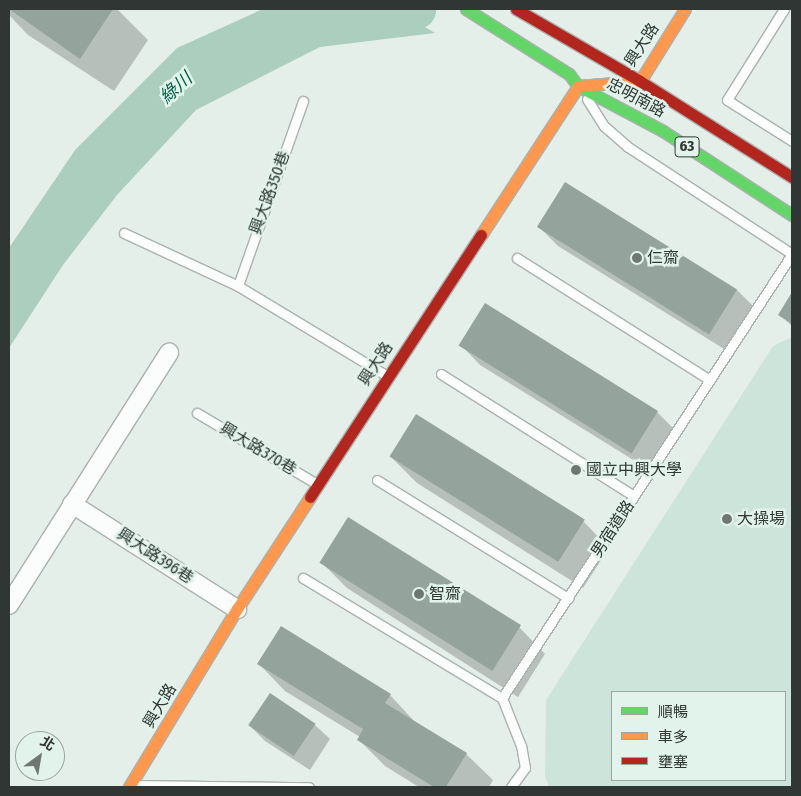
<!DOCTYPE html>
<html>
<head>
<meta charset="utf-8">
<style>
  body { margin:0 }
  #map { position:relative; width:801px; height:796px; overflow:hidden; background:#e5efea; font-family:"Fira Sans Condensed","Noto Sans TC",sans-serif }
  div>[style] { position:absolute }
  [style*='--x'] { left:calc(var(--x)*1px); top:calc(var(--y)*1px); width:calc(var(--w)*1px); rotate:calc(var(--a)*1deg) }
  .green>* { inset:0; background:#cde4da }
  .water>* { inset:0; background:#abcebf }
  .shadow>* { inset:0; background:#0003 }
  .river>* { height:39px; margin:-19.5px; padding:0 19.5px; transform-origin:19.5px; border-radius:19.5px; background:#abcebf }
  .building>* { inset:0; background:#95a39d; transform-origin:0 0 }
  .roads { filter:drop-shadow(1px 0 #aab1ae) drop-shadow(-1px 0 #aab1ae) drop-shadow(0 1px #aab1ae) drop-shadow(0 -1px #aab1ae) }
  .lane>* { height:9px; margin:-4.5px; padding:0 4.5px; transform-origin:4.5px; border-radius:4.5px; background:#fbfdfc }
  .street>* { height:18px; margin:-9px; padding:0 9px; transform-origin:9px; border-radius:9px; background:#fbfdfc }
  .fast>* { height:11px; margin:-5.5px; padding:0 5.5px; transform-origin:5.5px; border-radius:5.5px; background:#63d668 }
  .slow>* { height:11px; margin:-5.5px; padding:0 5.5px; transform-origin:5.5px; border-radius:5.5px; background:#ff974d }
  .jam>* { height:11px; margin:-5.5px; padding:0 5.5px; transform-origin:5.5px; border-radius:5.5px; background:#b3261e }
  .dots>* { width:14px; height:14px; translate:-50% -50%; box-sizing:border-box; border:2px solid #e1f3eb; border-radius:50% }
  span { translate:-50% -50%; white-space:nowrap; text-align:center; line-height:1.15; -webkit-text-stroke:5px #e1f3eb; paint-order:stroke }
  .shield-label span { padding:1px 4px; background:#e1f3eb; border:1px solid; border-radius:4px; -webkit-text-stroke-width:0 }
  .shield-label { font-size:15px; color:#2f3633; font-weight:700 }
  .street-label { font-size:16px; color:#2f3633 }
  .poi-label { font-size:16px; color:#2f3633 }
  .left { translate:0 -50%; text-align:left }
  .water-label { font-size:18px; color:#015e46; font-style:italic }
  .frame { position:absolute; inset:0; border:10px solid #2f3633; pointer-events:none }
  .legend { position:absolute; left:611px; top:691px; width:175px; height:90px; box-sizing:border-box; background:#e1f3eb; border:1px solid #9aa7a1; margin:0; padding:6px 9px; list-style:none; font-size:15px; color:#2f3633 }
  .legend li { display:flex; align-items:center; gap:10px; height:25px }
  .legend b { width:25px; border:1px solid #9aa7a1 }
  .north { position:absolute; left:15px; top:731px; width:50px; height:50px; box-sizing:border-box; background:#e1f3eb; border:1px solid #9aa7a1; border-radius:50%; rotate:32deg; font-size:14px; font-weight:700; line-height:20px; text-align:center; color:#2f3633 }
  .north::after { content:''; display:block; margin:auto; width:18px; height:22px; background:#6f7773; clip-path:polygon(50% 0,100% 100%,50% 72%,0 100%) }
</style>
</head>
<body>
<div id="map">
  <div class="green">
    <i style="clip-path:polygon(evenodd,792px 337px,792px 787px,549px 787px,545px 776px,546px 700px,773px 346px,792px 337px,612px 692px,785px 692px,785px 780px,612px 780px,612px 692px)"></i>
  </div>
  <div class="water">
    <i style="clip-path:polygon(263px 9px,395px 9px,435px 33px,320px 47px,196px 110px,117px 195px,63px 265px,9px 348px,9px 248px,75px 150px,177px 48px)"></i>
  </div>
  <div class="shadow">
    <i style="clip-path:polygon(9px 9px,117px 9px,148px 40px,114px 91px,28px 35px,9px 15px)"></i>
    <i style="clip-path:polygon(539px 227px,737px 290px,756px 309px,729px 352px,558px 246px)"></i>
    <i style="clip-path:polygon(792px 294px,792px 326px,780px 315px)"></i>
    <i style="clip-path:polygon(461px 345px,657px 412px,676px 431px,651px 471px,480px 365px)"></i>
    <i style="clip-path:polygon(390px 456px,583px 521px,609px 548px,583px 588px,417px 483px)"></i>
    <i style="clip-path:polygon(321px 562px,519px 627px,545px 654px,518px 697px,347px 588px)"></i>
    <i style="clip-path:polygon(259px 664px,390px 695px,416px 723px,466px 754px,493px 780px,489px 787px,419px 787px,385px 766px,359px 740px,360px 737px,285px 691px)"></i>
    <i style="clip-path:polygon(315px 725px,330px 739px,310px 770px,265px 741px,250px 726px)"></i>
  </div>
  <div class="river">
    <i style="--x:347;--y:19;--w:70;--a:-8.2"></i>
  </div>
  <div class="building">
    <i style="clip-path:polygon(9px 9px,113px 9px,80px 59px)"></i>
    <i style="left:565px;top:182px;width:203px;height:53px;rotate:32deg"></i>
    <i style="clip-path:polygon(792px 292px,792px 324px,778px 315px)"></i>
    <i style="left:485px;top:303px;width:204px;height:50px;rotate:32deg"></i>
    <i style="left:416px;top:414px;width:199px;height:50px;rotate:32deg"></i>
    <i style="left:348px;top:517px;width:204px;height:54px;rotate:32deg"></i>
    <i style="clip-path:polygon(281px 626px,391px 694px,385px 703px,467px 753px,446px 787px,434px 787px,357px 740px,363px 729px,257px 664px)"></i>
    <i style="left:270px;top:693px;width:55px;height:39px;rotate:34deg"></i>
  </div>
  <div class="roads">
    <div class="lane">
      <i style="--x:784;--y:9;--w:107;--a:122.1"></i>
      <i style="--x:727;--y:100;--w:77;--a:32.2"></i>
      <i style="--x:587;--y:99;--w:32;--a:58"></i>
      <i style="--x:604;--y:126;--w:32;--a:41"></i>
      <i style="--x:628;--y:147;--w:196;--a:33.1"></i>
      <i style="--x:303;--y:101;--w:196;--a:109.4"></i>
      <i style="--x:238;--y:286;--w:174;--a:31.1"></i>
      <i style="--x:124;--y:233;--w:126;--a:24.9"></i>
      <i style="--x:517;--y:258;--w:228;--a:32.3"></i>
      <i style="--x:441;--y:374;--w:228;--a:32.3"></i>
      <i style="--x:197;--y:413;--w:139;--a:30.6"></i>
      <i style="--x:377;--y:480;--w:225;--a:31.7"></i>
      <i style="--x:303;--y:578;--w:232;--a:31.1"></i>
      <i style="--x:133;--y:785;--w:176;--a:0.7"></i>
      <i style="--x:511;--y:787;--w:24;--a:-54"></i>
      <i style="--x:525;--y:768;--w:22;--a:-100"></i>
      <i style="--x:521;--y:746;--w:52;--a:-111.6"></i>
      <i style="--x:502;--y:698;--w:530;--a:-56.85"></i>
    </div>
    <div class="street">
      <i style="--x:72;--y:504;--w:196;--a:32.5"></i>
      <i style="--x:9;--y:605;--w:299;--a:-57.6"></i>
    </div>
    <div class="fast">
      <i style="--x:466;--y:9;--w:122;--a:32.3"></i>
      <i style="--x:569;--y:74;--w:15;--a:53"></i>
      <i style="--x:578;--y:86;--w:96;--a:27.9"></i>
      <i style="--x:663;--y:131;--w:154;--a:33.1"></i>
    </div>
    <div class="slow">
      <i style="--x:481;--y:235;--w:178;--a:-56.9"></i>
      <i style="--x:578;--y:86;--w:62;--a:-4.6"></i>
      <i style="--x:640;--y:81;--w:85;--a:-58"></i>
      <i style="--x:129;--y:787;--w:208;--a:-58.8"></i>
      <i style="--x:237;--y:609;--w:134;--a:-56.9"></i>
    </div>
    <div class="jam">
      <i style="--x:516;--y:9;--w:143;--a:30.1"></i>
      <i style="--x:640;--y:81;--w:180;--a:32.3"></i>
      <i style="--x:310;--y:497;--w:313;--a:-56.9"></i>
    </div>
  </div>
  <div class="dots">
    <i style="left:637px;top:258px;background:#6f7773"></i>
    <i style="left:576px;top:470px;background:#6f7773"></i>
    <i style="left:727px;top:519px;background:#6f7773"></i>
    <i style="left:419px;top:594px;background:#6f7773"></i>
  </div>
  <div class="shield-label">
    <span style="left:687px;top:147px">63</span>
  </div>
  <div class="street-label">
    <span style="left:642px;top:45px;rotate:-57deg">興大路</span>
    <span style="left:636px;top:98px;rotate:28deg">忠明南路</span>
    <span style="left:270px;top:193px;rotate:-70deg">興大路350巷</span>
    <span style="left:376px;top:364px;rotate:-57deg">興大路</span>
    <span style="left:258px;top:449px;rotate:31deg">興大路370巷</span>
    <span style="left:613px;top:529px;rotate:-57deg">男宿道路</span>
    <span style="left:155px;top:556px;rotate:33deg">興大路396巷</span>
    <span style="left:160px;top:706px;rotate:-59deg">興大路</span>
  </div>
  <div class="poi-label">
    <span class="left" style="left:647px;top:258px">仁齋</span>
    <span class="left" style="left:586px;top:470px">國立中興大學</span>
    <span class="left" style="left:737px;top:519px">大操場</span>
    <span class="left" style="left:429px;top:594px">智齋</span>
  </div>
  <div class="water-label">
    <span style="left:176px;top:88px;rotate:-42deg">綠川</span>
  </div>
  <div class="frame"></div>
  <ul class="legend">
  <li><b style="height:6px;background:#63d668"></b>順暢</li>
  <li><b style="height:6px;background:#ff974d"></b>車多</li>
  <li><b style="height:6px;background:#b3261e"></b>壅塞</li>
  </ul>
  <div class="north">北</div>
</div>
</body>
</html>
